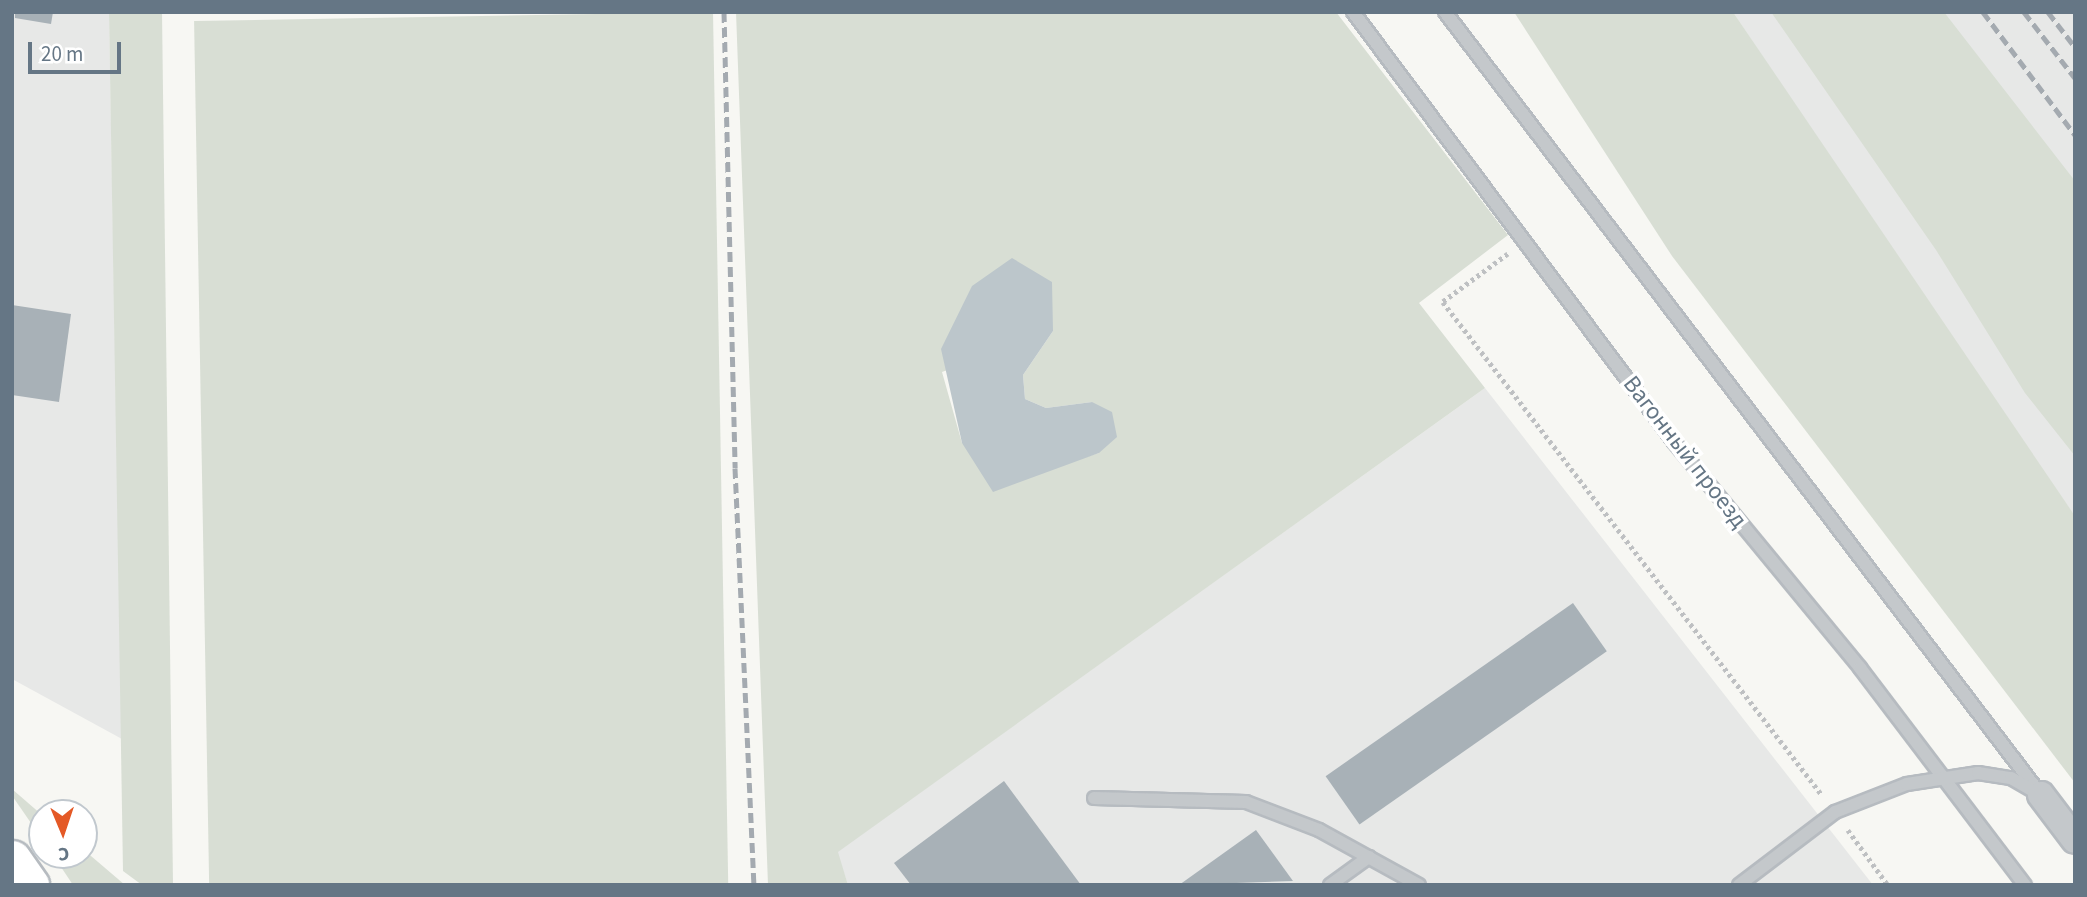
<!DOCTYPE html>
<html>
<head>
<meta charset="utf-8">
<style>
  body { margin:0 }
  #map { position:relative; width:2087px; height:897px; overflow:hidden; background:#f7f7f3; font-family:"Source Sans 3",sans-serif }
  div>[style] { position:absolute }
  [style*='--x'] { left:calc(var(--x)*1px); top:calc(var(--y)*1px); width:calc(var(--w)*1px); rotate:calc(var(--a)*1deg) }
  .built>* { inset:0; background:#e7e8e7 }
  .green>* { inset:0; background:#d8ded4; transform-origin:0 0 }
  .water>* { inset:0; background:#bcc6cb }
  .building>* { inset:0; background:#a8b1b7; transform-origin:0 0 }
  .path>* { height:4.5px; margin-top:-2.25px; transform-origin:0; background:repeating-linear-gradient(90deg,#bec0c2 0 3.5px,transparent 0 7px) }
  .roads { filter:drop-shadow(2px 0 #b6bbc0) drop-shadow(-2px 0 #b6bbc0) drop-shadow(0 2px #b6bbc0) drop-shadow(0 -2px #b6bbc0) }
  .lane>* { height:12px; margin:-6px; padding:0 6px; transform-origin:6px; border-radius:6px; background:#c4c8cb }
  .street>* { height:26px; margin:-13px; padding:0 13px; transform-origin:13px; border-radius:13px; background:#c4c8cb }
  .secondary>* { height:37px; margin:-18.5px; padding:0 18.5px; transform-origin:18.5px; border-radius:18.5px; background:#fff }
  .rail>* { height:5px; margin-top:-2.5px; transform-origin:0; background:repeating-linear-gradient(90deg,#a4aab0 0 10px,transparent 0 15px) }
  span { translate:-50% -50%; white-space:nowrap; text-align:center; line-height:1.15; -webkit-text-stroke:7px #fff; paint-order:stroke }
  .street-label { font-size:24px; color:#657685 }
  .frame { position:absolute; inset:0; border:14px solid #657685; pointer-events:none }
  .north { position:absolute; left:28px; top:799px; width:70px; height:70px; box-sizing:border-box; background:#fff; border:2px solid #c1c8ce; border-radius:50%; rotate:178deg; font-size:19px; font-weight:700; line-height:28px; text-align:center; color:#657685 }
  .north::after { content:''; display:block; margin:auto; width:24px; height:32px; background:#e45926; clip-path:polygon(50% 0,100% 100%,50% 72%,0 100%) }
  .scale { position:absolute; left:28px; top:42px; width:93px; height:32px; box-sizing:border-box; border:4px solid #657685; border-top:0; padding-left:9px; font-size:21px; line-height:24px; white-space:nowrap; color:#657685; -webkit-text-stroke:5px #fff; paint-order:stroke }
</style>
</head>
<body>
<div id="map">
  <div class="built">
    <i style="clip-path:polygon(12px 12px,109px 12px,122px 739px,12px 679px)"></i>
    <i style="clip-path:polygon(1733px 12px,2075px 12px,2075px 516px,1985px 392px)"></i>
    <i style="clip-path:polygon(1485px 388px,1873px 885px,848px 885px,837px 852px)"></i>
  </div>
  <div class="green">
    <i style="clip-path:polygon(109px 12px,162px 12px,173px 885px,142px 885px,123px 871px)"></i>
    <i style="left:713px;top:12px;width:873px;height:519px;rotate:89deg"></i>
    <i style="clip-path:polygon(evenodd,736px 12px,1336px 12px,1508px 235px,1419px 303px,1485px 388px,838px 852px,848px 885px,768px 885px,736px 12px,1053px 331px,1023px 375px,1025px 399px,1046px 408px,1092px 402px,1099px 453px,1051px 468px,962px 443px,942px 372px,1053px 331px)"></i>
    <i style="clip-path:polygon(1514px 12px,1733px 12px,2075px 516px,2075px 783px,1672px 256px)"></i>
    <i style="clip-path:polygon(1771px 12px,1944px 12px,2075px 181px,2075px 456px,2025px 393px,1936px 250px)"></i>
    <i style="clip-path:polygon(12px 789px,42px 815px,42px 839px,13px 797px)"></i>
    <i style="clip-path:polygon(84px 850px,125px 885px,73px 885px,53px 855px)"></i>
  </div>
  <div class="water">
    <i style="clip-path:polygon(1012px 258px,1052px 282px,1053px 331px,1023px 375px,1025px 399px,1046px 408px,1092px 402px,1112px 412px,1117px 437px,1099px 453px,993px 492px,962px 443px,941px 349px,972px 286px)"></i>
  </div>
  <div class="building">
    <i style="clip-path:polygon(15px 12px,53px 12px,51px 24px,15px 18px)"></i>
    <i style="clip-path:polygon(12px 305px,71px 314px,59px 402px,12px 395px)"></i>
    <i style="left:1573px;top:603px;width:59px;height:302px;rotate:55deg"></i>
    <i style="clip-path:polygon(1004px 781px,1081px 885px,911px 885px,894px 863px)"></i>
    <i style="clip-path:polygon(1256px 830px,1293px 881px,1179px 885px)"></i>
  </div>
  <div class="path">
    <i style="--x:1508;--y:254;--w:81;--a:143.6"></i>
    <i style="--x:1443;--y:302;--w:622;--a:52.45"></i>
    <i style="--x:1848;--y:830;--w:68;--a:54"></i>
  </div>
  <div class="roads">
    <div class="lane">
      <i style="--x:1353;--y:12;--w:537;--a:53.26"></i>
      <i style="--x:1674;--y:442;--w:293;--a:50.5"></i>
      <i style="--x:1860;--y:668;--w:273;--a:52.8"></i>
      <i style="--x:1445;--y:12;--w:984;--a:52.72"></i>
      <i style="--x:1094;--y:798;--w:152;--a:1.5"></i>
      <i style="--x:1246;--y:802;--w:78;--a:21"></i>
      <i style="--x:1319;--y:830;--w:114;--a:28.8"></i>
      <i style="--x:1330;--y:885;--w:48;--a:-35.7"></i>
      <i style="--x:1739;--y:885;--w:121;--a:-37.2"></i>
      <i style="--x:1835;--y:812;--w:77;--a:-21.3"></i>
      <i style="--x:1907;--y:784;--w:72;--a:-8.8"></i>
      <i style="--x:1978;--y:773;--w:33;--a:9"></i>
      <i style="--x:2011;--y:778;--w:28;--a:30"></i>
    </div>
    <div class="street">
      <i style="--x:2041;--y:795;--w:56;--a:52.9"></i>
    </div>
    <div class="secondary">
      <i style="--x:12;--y:859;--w:32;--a:55"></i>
    </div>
  </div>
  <div class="rail">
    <i style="--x:724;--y:12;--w:456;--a:88.6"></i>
    <i style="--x:735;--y:468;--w:417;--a:87.4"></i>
    <i style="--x:1983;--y:12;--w:154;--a:53.2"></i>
    <i style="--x:2024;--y:12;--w:83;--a:52.3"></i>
    <i style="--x:2048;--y:12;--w:44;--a:52.4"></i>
  </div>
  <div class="street-label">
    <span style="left:1685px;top:452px;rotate:52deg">Вагонный проезд</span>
  </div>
  <div class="frame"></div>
  <div class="north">С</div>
  <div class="scale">20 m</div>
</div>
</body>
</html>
